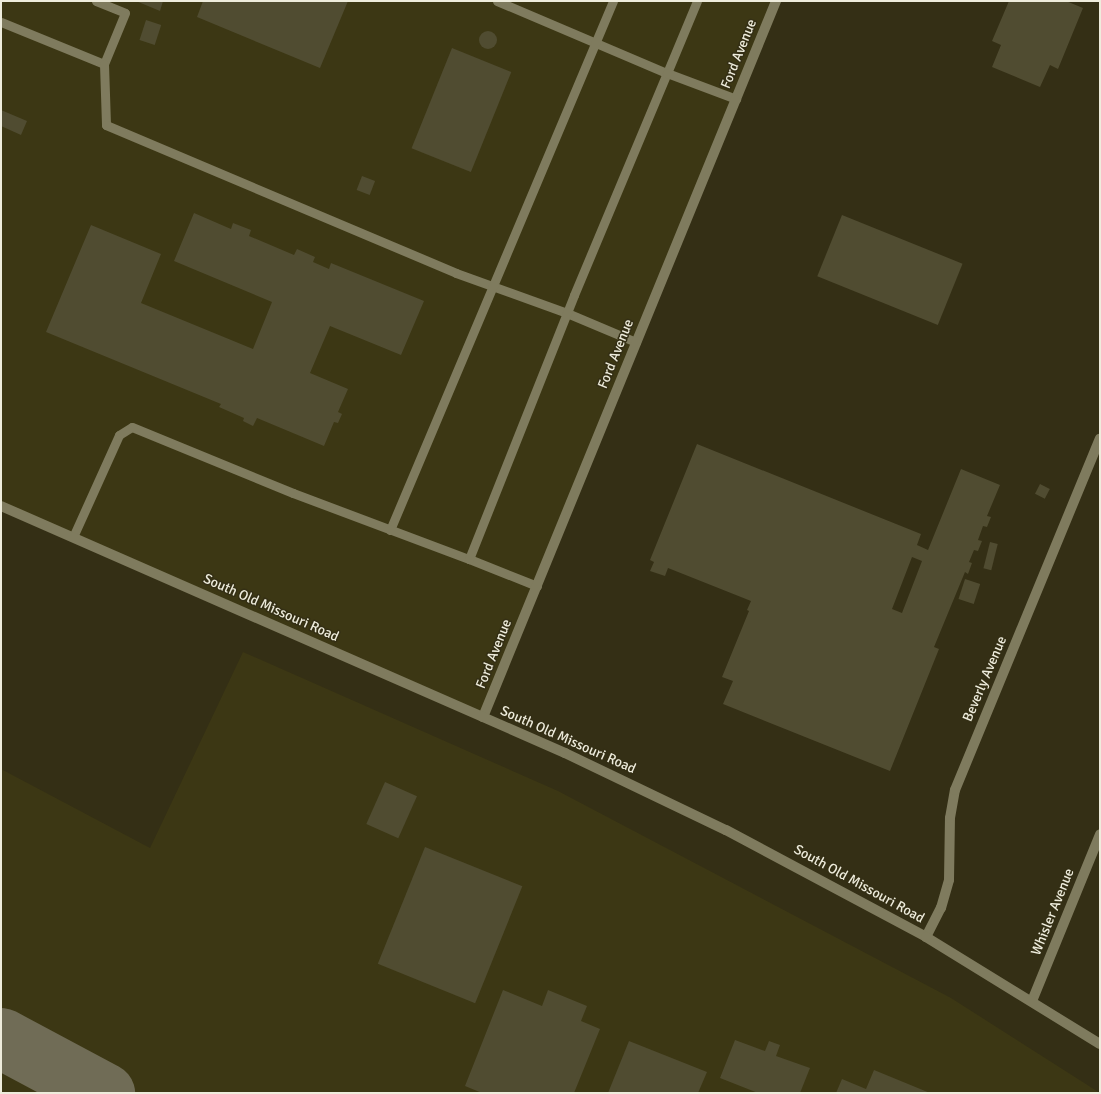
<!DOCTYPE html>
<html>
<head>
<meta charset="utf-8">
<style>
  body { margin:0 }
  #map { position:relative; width:1101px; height:1094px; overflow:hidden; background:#342f15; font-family:Signika,sans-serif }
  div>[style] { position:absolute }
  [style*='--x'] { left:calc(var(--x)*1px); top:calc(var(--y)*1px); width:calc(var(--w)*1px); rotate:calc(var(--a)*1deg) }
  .built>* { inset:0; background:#3c3714 }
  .taxiway>* { height:61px; margin:-30.5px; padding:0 30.5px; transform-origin:30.5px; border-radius:30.5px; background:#706c56 }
  .building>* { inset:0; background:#504c31; transform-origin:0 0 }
  .round { border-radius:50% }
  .lane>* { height:9px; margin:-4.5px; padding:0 4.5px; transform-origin:4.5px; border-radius:4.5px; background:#7f7b5e }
  .street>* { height:10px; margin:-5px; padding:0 5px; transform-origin:5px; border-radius:5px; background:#7f7b5e }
  .secondary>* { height:10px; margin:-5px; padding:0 5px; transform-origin:5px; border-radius:5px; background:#7f7b5e }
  span { translate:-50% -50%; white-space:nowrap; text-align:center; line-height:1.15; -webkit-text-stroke:3px #342f15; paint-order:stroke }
  .street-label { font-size:14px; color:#eeecdc }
  .frame { position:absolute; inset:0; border:2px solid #eeecdc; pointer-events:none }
</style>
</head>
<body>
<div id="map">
  <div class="built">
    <i style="clip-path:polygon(1px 1px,776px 1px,483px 717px,1px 506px)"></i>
    <i style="clip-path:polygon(243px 652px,558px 791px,951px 998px,1100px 1093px,1px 1093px,1px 769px,150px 848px)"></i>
  </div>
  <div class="taxiway">
    <i style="--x:1;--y:1038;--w:117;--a:28.1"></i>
  </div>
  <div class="building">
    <i style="clip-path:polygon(136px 1px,163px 1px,160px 11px)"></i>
    <i style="clip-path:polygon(203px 1px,348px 1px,320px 68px,197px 17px)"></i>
    <i style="clip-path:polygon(1009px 1px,1066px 1px,1083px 8px,1058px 69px,1050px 65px,1040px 87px,992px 67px,1001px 45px,992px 41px)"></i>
    <i style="left:146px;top:20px;width:16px;height:21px;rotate:18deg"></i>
    <i class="round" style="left:479px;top:31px;width:18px;height:18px"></i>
    <i style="left:452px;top:48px;width:64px;height:108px;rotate:22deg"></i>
    <i style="clip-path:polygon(1px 110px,27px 121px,21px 135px,1px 126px)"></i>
    <i style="left:362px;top:176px;width:14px;height:15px;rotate:21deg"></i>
    <i style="clip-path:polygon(194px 213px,231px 229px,233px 223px,251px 230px,249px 236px,294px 255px,297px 249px,315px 257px,313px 262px,329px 269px,331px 263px,424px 301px,401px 355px,330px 326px,310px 373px,348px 389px,338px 412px,342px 414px,338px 423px,334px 422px,324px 446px,257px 418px,253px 426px,243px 421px,244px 418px,219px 407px,221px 404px,46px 332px,91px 225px,161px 254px,141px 303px,253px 349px,272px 302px,174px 261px)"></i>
    <i style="left:842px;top:215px;width:130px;height:66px;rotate:22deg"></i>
    <i style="clip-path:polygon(evenodd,697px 444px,921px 534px,917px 545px,928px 550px,961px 469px,1000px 485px,987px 516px,991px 517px,987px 527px,983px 526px,978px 540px,982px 541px,978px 551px,974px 550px,969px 562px,972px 563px,968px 574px,965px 572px,934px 647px,939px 649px,890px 771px,723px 704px,733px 681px,722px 677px,749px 611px,747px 610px,751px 601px,668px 568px,665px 576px,650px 571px,654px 562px,650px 560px,697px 444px,912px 557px,922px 561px,902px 613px,892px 609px,912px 557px)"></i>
    <i style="left:1040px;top:484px;width:11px;height:11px;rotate:27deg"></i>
    <i style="left:990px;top:542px;width:8px;height:27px;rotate:14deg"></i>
    <i style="left:965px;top:579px;width:16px;height:21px;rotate:18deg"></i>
    <i style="left:385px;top:782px;width:35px;height:46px;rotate:24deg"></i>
    <i style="left:425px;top:847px;width:105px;height:126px;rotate:22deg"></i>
    <i style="clip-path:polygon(503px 990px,542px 1006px,548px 990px,587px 1006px,581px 1021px,600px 1029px,574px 1093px,482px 1093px,465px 1086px)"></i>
    <i style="clip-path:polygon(735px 1040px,765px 1051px,769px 1041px,780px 1045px,776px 1056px,810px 1068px,800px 1093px,758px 1093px,720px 1078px)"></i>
    <i style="clip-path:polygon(629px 1041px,707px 1072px,698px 1093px,608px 1093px)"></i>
    <i style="clip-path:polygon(874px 1070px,930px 1093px,836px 1093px,842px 1079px,866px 1089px)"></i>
  </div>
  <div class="lane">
    <i style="--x:96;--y:1;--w:31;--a:22"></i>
    <i style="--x:125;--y:13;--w:55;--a:112.4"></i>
    <i style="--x:497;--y:1;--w:185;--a:23"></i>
    <i style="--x:667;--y:73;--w:78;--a:-67.4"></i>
    <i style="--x:1;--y:22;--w:111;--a:22.2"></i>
    <i style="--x:104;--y:64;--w:61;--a:88.1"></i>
    <i style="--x:106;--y:125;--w:380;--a:22.9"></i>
    <i style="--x:456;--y:273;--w:118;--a:19.8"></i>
    <i style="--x:567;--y:313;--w:75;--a:22.8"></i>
    <i style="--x:390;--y:530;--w:574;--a:-67.14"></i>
    <i style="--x:73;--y:537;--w:112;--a:-65.7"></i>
    <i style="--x:119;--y:435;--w:15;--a:-32"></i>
    <i style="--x:132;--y:427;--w:174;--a:22.3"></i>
    <i style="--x:293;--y:493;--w:188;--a:20.6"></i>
    <i style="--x:537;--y:586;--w:73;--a:-158.3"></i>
    <i style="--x:469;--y:559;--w:284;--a:-68.3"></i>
    <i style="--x:574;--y:295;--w:241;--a:-67.3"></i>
    <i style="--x:667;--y:73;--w:74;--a:20.6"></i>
  </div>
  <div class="street">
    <i style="--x:483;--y:717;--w:774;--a:-67.74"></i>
    <i style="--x:926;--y:937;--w:33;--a:-63"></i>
    <i style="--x:941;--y:908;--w:29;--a:-74"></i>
    <i style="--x:949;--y:880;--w:62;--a:-89.1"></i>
    <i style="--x:950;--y:818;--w:28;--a:-80"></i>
    <i style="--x:955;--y:790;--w:380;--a:-67.6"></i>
    <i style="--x:1032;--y:1001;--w:180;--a:-67.8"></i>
  </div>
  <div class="secondary">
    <i style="--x:1;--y:506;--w:616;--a:23.65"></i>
    <i style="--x:565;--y:753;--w:178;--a:25.6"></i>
    <i style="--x:726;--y:830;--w:227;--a:28.1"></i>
    <i style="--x:926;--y:937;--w:204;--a:31.6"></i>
  </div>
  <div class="street-label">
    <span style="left:739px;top:54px;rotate:-68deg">Ford Avenue</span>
    <span style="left:616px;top:354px;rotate:-68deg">Ford Avenue</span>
    <span style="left:271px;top:608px;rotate:24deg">South Old Missouri Road</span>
    <span style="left:494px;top:654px;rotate:-68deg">Ford Avenue</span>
    <span style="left:985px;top:679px;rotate:-67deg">Beverly Avenue</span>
    <span style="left:568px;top:740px;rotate:24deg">South Old Missouri Road</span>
    <span style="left:859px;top:884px;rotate:29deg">South Old Missouri Road</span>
    <span style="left:1053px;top:912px;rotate:-68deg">Whisler Avenue</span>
  </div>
  <div class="frame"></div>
</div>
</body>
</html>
